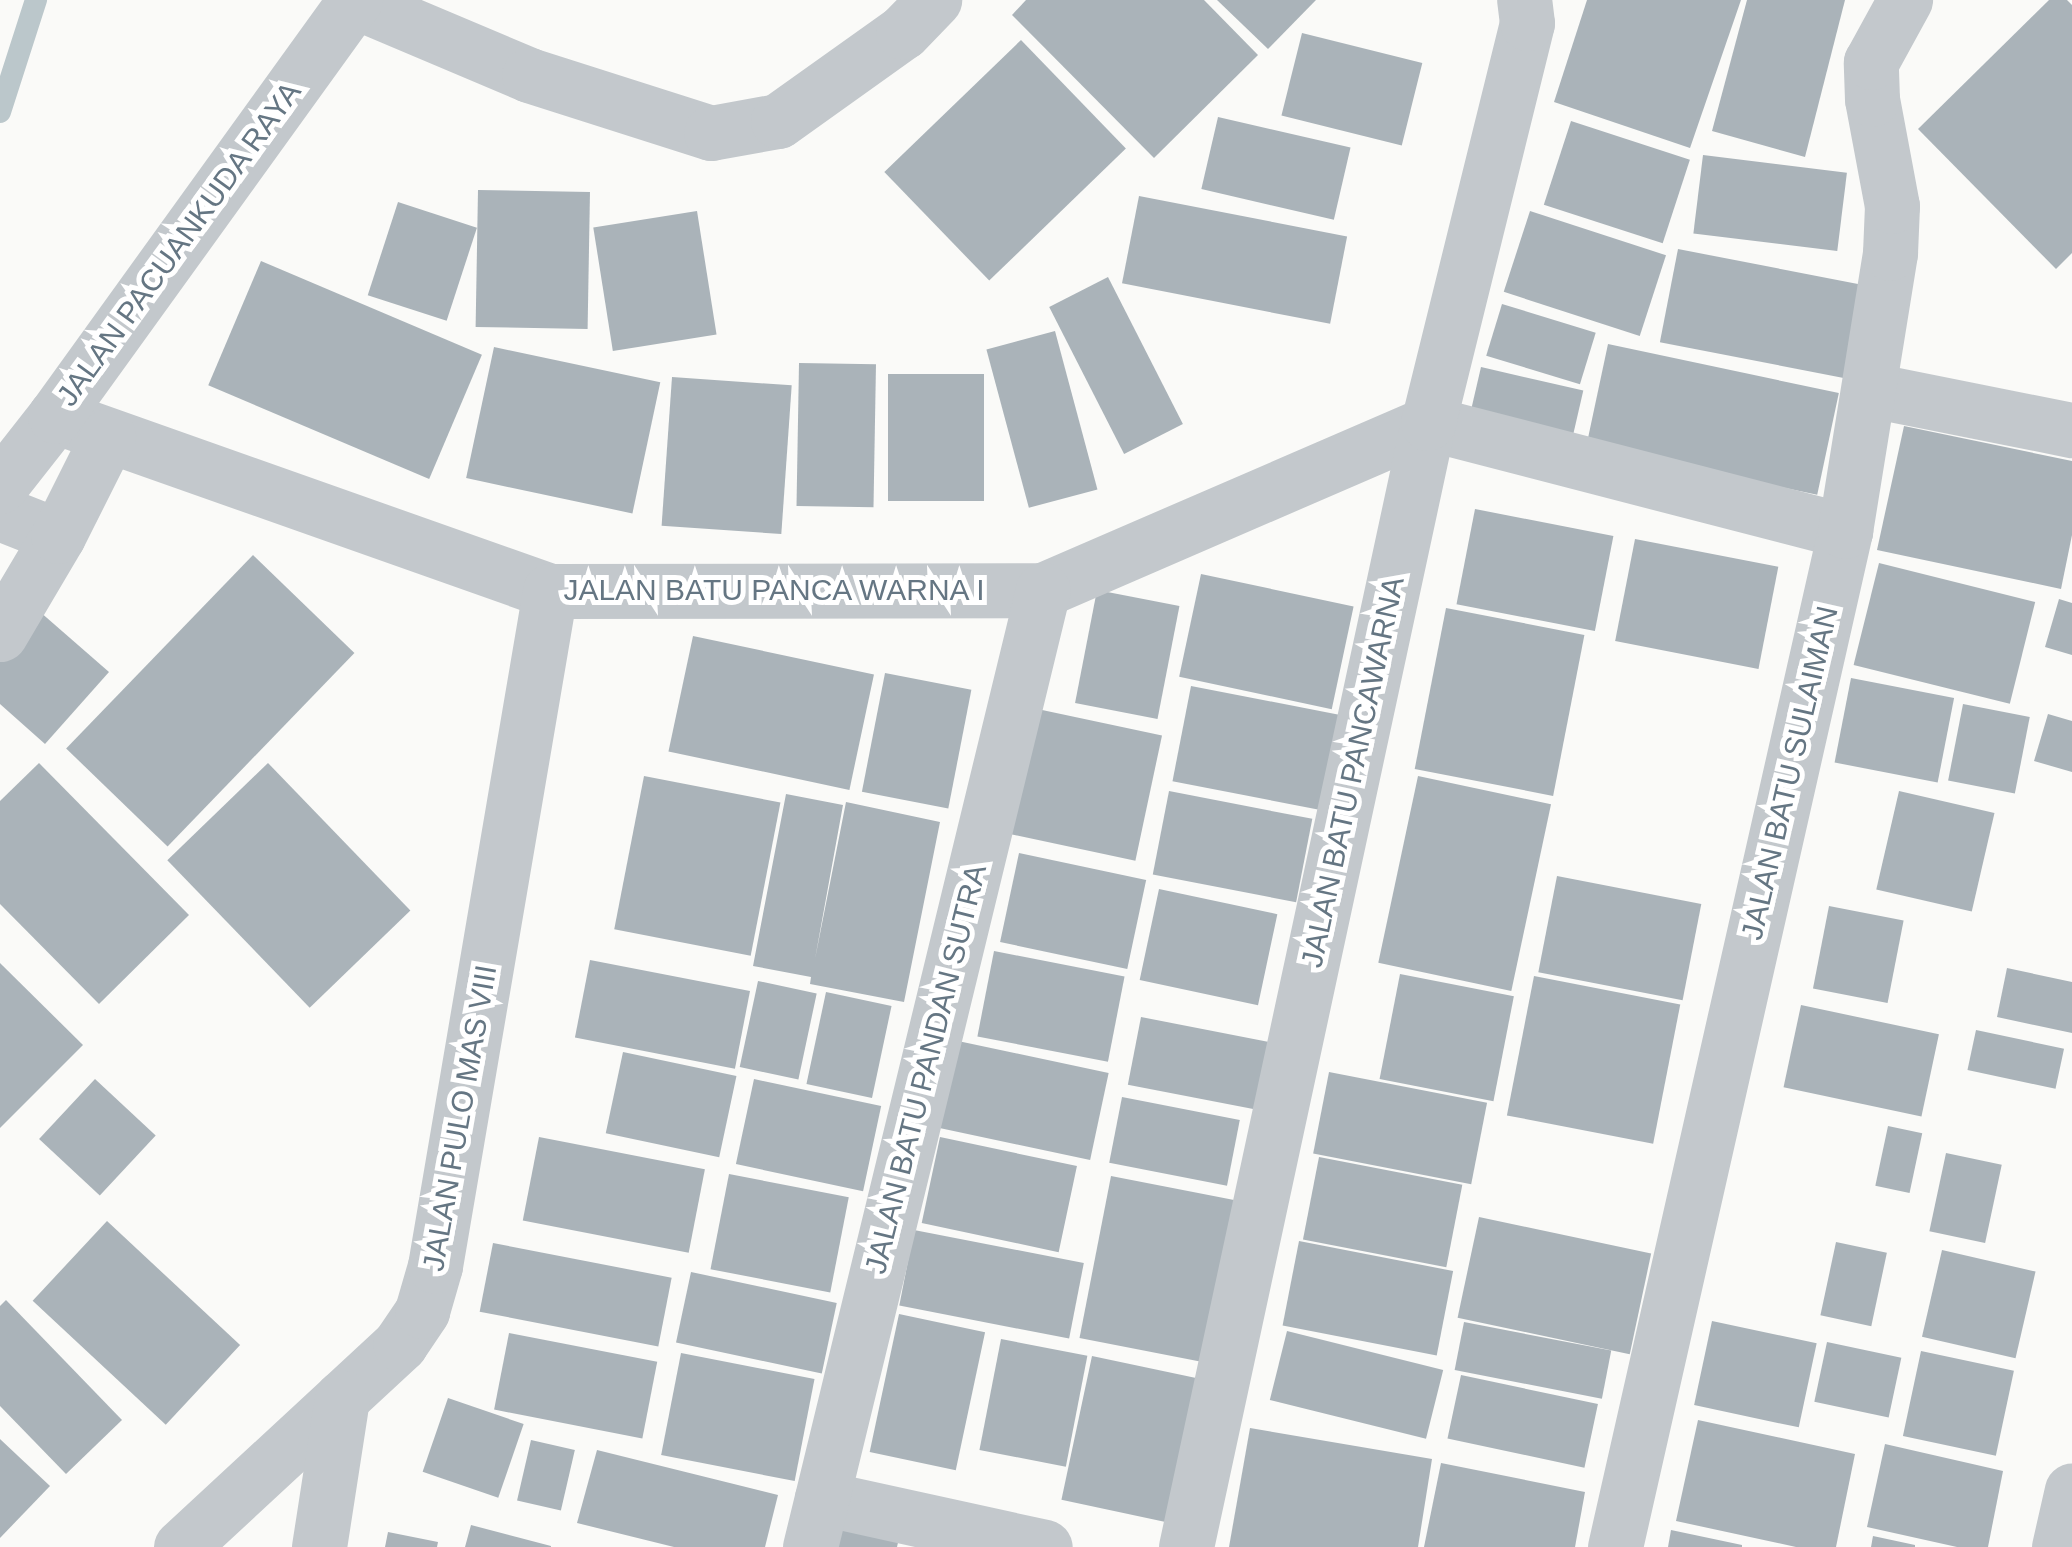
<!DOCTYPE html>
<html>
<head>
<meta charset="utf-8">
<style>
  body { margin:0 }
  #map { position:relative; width:2072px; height:1547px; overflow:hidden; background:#fafaf8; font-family:Helvetica,sans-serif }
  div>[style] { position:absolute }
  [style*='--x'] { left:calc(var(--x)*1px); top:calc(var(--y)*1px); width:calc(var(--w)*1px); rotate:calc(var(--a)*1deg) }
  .stream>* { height:22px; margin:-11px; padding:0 11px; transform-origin:11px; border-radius:11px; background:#bbc7cb }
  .building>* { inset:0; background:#aab3b9; transform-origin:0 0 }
  .minor>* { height:55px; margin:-27.5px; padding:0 27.5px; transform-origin:27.5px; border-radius:27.5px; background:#c3c8cc }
  .tertiary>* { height:55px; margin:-27.5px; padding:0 27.5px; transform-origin:27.5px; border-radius:27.5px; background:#c3c8cc }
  span { translate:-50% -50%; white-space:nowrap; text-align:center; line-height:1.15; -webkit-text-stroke:10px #fff; paint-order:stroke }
  .street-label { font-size:30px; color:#657683 }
</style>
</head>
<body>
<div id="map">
  <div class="stream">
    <i style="--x:0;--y:112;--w:118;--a:-72.2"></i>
  </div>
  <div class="building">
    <i style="clip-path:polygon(1026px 0,1204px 0,1258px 55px,1154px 158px,1012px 15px)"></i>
    <i style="clip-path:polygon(1217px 0,1316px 0,1268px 49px)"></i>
    <i style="clip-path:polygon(1587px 0,1741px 0,1690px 148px,1554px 102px)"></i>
    <i style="clip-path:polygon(1747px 0,1845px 0,1805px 157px,1712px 131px)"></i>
    <i style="clip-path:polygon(2049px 0,2067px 0,2072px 5px,2072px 253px,2056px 269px,1918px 129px)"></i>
    <i style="left:1302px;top:33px;width:124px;height:85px;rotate:14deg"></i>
    <i style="left:1021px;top:40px;width:151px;height:190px;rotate:46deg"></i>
    <i style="left:1218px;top:117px;width:136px;height:74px;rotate:13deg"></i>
    <i style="left:1571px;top:121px;width:125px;height:88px;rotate:18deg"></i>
    <i style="left:1703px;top:155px;width:145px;height:79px;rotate:7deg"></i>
    <i style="left:478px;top:190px;width:112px;height:137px;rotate:1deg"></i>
    <i style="left:1139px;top:196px;width:212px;height:89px;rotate:11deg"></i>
    <i style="left:398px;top:202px;width:83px;height:98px;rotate:18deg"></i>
    <i style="left:697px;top:211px;width:125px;height:105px;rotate:81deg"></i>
    <i style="left:1530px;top:211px;width:143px;height:85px;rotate:18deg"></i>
    <i style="left:1678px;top:249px;width:199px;height:95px;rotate:11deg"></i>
    <i style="left:261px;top:261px;width:240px;height:135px;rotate:23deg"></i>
    <i style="left:1108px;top:277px;width:165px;height:66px;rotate:63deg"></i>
    <i style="left:1502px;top:304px;width:98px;height:54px;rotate:17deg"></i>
    <i style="left:1055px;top:331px;width:164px;height:71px;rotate:75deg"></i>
    <i style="left:1608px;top:344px;width:236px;height:104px;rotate:12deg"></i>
    <i style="left:494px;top:347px;width:170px;height:134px;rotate:12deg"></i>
    <i style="left:799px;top:363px;width:77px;height:143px;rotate:1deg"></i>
    <i style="left:1481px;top:367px;width:105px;height:46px;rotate:13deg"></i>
    <i style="left:888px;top:374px;width:96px;height:127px"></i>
    <i style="left:672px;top:377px;width:120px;height:149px;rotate:4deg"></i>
    <i style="clip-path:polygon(1904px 426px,2072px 461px,2072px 535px,2061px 589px,1877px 550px)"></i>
    <i style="left:1475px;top:509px;width:141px;height:97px;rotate:11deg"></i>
    <i style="left:1635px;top:539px;width:146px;height:104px;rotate:11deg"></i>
    <i style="left:253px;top:555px;width:141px;height:269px;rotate:44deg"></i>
    <i style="left:1879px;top:563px;width:161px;height:105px;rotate:14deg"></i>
    <i style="left:1201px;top:574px;width:156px;height:105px;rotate:12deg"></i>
    <i style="left:1097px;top:590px;width:84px;height:115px;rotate:11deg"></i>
    <i style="clip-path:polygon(2059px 599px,2072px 603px,2072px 655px,2045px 647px)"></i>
    <i style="left:1446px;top:608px;width:141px;height:164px;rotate:11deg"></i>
    <i style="clip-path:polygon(39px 611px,109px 672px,45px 744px,0 704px,0 656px)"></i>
    <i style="left:693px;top:636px;width:185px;height:118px;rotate:12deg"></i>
    <i style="left:885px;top:673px;width:88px;height:121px;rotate:11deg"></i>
    <i style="left:1851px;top:678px;width:105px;height:86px;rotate:11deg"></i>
    <i style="left:1191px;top:686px;width:156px;height:97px;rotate:11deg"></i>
    <i style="left:1963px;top:704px;width:68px;height:78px;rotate:11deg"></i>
    <i style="left:1028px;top:707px;width:137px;height:128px;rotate:12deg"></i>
    <i style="clip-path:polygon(2048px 714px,2072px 721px,2072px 772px,2034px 761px)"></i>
    <i style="clip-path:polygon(39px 763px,189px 915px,99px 1004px,0 904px,0 801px)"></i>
    <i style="left:268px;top:763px;width:205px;height:140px;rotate:46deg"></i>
    <i style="left:644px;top:776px;width:139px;height:156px;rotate:11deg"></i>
    <i style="left:1418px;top:776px;width:136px;height:191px;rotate:12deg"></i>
    <i style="left:1169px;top:791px;width:146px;height:85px;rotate:11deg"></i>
    <i style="left:1899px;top:791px;width:98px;height:101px;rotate:13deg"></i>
    <i style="clip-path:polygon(786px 794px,843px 805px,815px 959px,846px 802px,940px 822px,904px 1002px,810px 984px,811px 977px,753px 966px)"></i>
    <i style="left:1019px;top:853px;width:130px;height:91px;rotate:12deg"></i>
    <i style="left:1557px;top:876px;width:147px;height:98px;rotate:11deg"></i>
    <i style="left:1159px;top:889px;width:121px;height:93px;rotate:12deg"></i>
    <i style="left:1829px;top:906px;width:76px;height:84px;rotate:11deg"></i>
    <i style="left:994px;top:951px;width:133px;height:87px;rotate:11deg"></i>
    <i style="left:590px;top:960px;width:163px;height:79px;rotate:11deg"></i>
    <i style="clip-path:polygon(0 963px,83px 1045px,0 1128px)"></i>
    <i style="clip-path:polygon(2007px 968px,2072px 982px,2072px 1033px,1997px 1017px)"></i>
    <i style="left:1400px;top:974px;width:116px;height:107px;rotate:11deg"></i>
    <i style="left:1534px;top:976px;width:149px;height:142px;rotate:11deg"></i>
    <i style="left:758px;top:981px;width:60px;height:88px;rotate:12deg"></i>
    <i style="left:826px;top:992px;width:67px;height:94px;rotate:12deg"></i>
    <i style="left:1801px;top:1005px;width:141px;height:84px;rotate:12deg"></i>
    <i style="left:1141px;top:1017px;width:133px;height:69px;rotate:11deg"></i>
    <i style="left:1976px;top:1030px;width:90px;height:41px;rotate:12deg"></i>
    <i style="left:958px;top:1041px;width:154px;height:89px;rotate:12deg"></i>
    <i style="left:623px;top:1052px;width:116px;height:83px;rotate:12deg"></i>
    <i style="left:1329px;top:1072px;width:161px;height:83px;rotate:11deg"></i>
    <i style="left:95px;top:1079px;width:83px;height:82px;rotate:43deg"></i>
    <i style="left:754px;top:1079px;width:130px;height:87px;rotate:12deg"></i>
    <i style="left:1122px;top:1097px;width:120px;height:67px;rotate:11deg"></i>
    <i style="left:1888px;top:1126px;width:35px;height:61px;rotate:12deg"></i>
    <i style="left:539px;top:1137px;width:169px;height:85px;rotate:11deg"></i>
    <i style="left:940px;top:1137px;width:140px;height:88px;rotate:12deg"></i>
    <i style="left:1946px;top:1153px;width:57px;height:80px;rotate:12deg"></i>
    <i style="left:1319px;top:1157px;width:146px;height:84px;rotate:11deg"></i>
    <i style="left:729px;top:1174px;width:122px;height:97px;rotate:11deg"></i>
    <i style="left:1111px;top:1176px;width:128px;height:165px;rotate:11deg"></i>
    <i style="left:1479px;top:1217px;width:176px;height:103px;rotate:12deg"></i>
    <i style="left:107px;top:1221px;width:182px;height:109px;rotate:43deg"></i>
    <i style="left:914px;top:1230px;width:173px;height:77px;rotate:11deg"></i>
    <i style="left:1299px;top:1241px;width:157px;height:86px;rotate:11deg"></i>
    <i style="left:1836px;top:1242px;width:52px;height:75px;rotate:12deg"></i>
    <i style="left:493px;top:1243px;width:182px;height:70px;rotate:11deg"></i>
    <i style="left:1942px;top:1250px;width:96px;height:89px;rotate:13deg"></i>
    <i style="left:691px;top:1272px;width:149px;height:72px;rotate:12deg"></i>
    <i style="clip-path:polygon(6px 1300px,122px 1420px,66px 1474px,0 1406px,0 1306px)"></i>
    <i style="left:899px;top:1314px;width:88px;height:141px;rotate:12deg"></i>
    <i style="left:1712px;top:1321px;width:107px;height:86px;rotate:12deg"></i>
    <i style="left:1464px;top:1322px;width:150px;height:49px;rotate:11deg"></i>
    <i style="left:1287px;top:1331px;width:161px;height:71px;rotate:14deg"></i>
    <i style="left:509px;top:1333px;width:151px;height:78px;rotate:11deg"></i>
    <i style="left:1001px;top:1339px;width:88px;height:113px;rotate:11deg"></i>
    <i style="left:1827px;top:1342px;width:76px;height:61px;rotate:12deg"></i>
    <i style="left:1921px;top:1351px;width:95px;height:87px;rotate:12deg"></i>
    <i style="left:681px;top:1353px;width:136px;height:104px;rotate:11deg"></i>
    <i style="left:1092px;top:1356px;width:110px;height:147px;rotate:12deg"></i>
    <i style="left:1461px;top:1375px;width:140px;height:65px;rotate:12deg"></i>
    <i style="left:448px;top:1398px;width:80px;height:78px;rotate:19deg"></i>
    <i style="clip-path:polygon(1698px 1420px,1855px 1454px,1836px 1547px,1796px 1547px,1676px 1521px)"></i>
    <i style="clip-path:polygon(1250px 1428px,1432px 1459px,1418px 1547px,1229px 1547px)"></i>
    <i style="clip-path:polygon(0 1439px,50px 1486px,0 1538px)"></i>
    <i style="left:531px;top:1440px;width:45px;height:62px;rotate:13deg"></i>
    <i style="clip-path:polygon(1885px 1444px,2003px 1471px,1988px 1547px,1957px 1547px,1867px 1527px)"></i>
    <i style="clip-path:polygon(597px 1450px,778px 1495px,765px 1547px,674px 1547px,577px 1523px)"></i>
    <i style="clip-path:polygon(1441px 1463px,1585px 1492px,1575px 1547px,1424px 1547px)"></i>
    <i style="clip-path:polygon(826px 1519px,900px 1534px,897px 1547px,820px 1547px)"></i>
    <i style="clip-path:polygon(471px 1525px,551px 1546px,551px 1547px,465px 1547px)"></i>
    <i style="clip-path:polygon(1671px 1530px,1742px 1545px,1742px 1547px,1668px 1547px)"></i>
    <i style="clip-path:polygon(388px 1532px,438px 1542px,437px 1547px,385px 1547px)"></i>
    <i style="clip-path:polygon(1873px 1536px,1915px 1545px,1915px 1547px,1871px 1547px)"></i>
  </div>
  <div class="minor">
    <i style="--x:354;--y:1;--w:190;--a:22.9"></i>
    <i style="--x:529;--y:75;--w:191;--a:17.7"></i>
    <i style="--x:711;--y:133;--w:68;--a:-10.2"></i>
    <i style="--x:778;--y:121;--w:153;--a:-35.5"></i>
    <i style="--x:903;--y:32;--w:45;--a:-45.9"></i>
    <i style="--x:1871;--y:390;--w:205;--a:11.3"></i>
    <i style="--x:55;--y:416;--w:525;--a:19.47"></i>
    <i style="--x:550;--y:591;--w:493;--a:-0.1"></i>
    <i style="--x:1043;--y:590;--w:420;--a:-23.4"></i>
    <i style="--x:1428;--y:423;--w:431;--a:14.5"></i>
    <i style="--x:0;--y:513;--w:62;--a:21.6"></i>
    <i style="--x:0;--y:634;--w:114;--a:-59.4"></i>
    <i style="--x:58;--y:536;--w:112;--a:-63.4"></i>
    <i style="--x:822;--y:1498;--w:228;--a:12.4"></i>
    <i style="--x:181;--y:1547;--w:299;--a:-42.8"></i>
    <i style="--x:400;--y:1344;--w:40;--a:-56"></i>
    <i style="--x:422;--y:1311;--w:47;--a:-73.9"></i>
    <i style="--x:435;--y:1266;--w:685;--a:-80.33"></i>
    <i style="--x:319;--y:1547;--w:151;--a:-81.2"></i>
    <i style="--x:810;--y:1547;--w:985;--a:-76.32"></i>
    <i style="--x:1186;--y:1547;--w:1150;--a:-77.85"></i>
    <i style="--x:1428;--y:423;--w:412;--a:-76.1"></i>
    <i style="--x:1527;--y:23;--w:23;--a:-97"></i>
    <i style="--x:1615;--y:1547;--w:1042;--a:-77.24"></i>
    <i style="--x:1845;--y:531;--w:282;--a:-80.8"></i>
    <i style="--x:1890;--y:253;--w:47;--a:-87.6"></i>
    <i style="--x:1892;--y:206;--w:109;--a:-100.6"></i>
    <i style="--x:1872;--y:99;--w:37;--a:-92"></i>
    <i style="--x:1871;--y:62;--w:71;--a:-61.3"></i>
    <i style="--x:2059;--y:1547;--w:58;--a:-77.2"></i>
  </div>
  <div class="tertiary">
    <i style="--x:0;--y:486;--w:89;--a:-51.8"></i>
    <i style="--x:55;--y:416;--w:513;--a:-54.2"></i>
  </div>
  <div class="street-label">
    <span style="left:179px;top:244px;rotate:-54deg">JALAN PACUANKUDA RAYA</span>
    <span style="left:774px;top:590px">JALAN BATU PANCA WARNA I</span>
    <span style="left:1353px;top:772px;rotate:-78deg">JALAN BATU PANCAWARNA</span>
    <span style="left:1790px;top:773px;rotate:-77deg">JALAN BATU SULAIMAN</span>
    <span style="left:926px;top:1069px;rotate:-76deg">JALAN BATU PANDAN SUTRA</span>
    <span style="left:460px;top:1118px;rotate:-80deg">JALAN PULO MAS VIII</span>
  </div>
</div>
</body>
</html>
